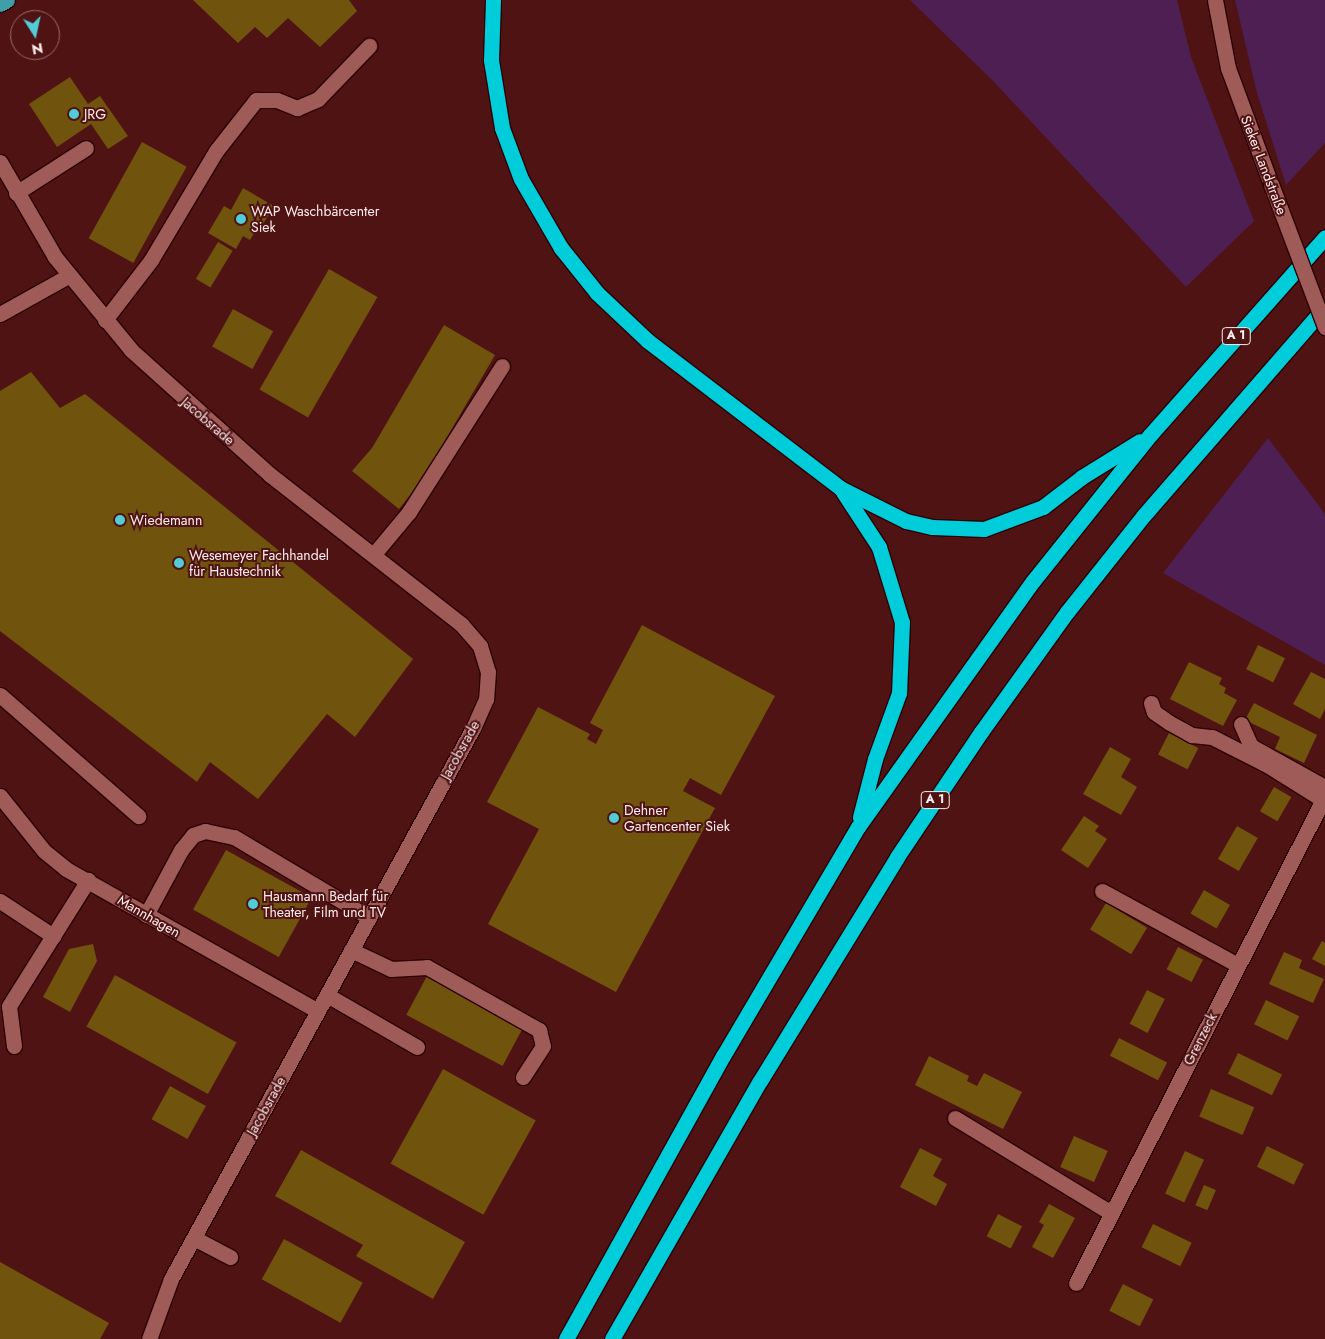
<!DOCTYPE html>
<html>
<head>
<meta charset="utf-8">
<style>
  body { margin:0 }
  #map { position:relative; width:1325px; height:1339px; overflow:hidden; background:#4f1314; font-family:Jost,sans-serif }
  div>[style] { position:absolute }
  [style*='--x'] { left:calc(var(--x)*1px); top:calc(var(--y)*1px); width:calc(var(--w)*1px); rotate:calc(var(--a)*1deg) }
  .green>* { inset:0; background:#4d1f53 }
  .building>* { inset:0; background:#70530d; transform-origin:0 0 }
  .roads { filter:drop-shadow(1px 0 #2c0204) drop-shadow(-1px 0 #2c0204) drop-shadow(0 1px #2c0204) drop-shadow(0 -1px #2c0204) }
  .minor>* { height:15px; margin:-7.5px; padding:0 7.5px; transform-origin:7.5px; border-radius:7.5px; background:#9f5b58 }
  .major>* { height:15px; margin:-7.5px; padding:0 7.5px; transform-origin:7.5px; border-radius:7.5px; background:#409fa6 }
  .highway>* { height:15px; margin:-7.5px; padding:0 7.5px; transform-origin:7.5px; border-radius:7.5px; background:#00ccda }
  .bridges { filter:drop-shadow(1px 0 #2c0204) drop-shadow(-1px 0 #2c0204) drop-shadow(0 1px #2c0204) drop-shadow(0 -1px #2c0204) }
  .minor-bridge>* { height:15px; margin:-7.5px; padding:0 7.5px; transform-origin:7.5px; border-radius:7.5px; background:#9f5b58 }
  .dots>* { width:14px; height:14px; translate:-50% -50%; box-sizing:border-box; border:2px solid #4f1314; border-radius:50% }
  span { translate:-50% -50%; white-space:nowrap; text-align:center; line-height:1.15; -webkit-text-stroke:4px #4f1314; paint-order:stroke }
  .shield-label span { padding:1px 4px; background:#4f1314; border:1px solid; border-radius:4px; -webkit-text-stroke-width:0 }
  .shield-label { font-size:12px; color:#ffeeed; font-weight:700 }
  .poi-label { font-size:14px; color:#ffeeed }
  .left { translate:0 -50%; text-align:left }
  .street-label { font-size:14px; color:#ffeeed }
  .north { position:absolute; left:10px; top:10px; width:50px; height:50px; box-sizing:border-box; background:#4f1314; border:1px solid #956b6b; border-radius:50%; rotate:170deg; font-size:14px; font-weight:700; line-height:20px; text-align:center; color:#ffeeed }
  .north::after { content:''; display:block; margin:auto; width:18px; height:22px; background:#52ccd6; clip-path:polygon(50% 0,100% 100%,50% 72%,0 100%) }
</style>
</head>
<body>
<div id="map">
  <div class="green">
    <i style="clip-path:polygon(910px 0,1177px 0,1191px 57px,1254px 221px,1186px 287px,994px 82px)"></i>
    <i style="clip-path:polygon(1235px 0,1325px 0,1325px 143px,1286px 185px,1257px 93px)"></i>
    <i style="clip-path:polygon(1268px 438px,1325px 514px,1325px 665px,1163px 573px)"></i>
  </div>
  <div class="building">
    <i style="clip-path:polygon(193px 0,349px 0,357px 11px,320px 47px,288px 18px,267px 38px,255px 27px,238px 43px)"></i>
    <i style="clip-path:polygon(70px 77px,88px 104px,100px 96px,128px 136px,108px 149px,91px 124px,57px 147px,29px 104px)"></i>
    <i style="left:142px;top:142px;width:51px;height:110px;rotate:29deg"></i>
    <i style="clip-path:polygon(243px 188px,274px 206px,260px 229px,257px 228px,250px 240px,243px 236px,236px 249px,208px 233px,224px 206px,231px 210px)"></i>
    <i style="left:218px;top:242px;width:17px;height:43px;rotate:31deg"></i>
    <i style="left:329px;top:269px;width:56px;height:139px;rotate:30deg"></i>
    <i style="left:233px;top:309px;width:46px;height:43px;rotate:29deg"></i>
    <i style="clip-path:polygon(444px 325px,495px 355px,422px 480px,399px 509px,352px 471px,372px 448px)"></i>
    <i style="clip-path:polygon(31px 372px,60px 408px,85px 394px,413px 659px,355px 737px,327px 714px,258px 799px,210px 762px,197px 782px,0 631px,0 391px)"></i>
    <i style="clip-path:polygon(642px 625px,775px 696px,721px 795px,690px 778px,683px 791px,715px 808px,616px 992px,488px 924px,539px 829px,487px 802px,538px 707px,590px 734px,587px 739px,596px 744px,603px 730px,590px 723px)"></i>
    <i style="left:1258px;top:645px;width:30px;height:27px;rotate:26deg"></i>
    <i style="clip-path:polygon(1189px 662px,1222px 678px,1219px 684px,1226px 688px,1224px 693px,1237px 700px,1223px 726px,1170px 699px)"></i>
    <i style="clip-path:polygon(1311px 672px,1325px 679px,1325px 709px,1320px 719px,1293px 704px)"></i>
    <i style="clip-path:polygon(1254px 703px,1317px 735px,1304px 763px,1275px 749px,1280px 737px,1245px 720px)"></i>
    <i style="left:1169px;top:733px;width:33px;height:24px;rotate:27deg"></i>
    <i style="clip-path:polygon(1110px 747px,1131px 759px,1121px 777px,1137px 787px,1121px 815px,1083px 794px)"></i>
    <i style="left:1274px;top:787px;width:20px;height:28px;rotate:30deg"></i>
    <i style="clip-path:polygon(1084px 816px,1099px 826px,1095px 831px,1107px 839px,1088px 868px,1061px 850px)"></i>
    <i style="left:1237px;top:826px;width:24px;height:38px;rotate:30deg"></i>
    <i style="left:226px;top:850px;width:98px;height:68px;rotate:29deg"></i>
    <i style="left:1204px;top:890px;width:30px;height:27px;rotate:30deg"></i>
    <i style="left:1106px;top:903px;width:48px;height:31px;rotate:31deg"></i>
    <i style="clip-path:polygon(1322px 941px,1325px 943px,1325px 966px,1312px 959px)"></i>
    <i style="clip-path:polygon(93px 944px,97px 961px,70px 1012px,43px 997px,69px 949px)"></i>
    <i style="left:1178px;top:947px;width:28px;height:25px;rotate:27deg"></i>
    <i style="clip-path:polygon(1284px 952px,1302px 960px,1299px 968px,1324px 979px,1313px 1003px,1269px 984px)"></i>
    <i style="left:115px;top:975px;width:139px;height:59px;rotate:29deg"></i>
    <i style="left:427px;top:976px;width:109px;height:44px;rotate:28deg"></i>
    <i style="left:1147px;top:990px;width:20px;height:38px;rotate:27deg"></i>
    <i style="left:1266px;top:1000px;width:37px;height:27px;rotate:26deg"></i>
    <i style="left:1119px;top:1038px;width:54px;height:20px;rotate:27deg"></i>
    <i style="left:1238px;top:1053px;width:49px;height:23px;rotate:26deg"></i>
    <i style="clip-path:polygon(929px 1056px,969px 1076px,967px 1081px,977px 1086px,984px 1073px,1022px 1092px,1003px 1129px,915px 1085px)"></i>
    <i style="left:443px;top:1069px;width:106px;height:108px;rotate:29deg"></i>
    <i style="left:170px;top:1086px;width:41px;height:38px;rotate:29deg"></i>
    <i style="left:1211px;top:1089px;width:47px;height:30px;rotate:23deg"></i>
    <i style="left:1074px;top:1136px;width:37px;height:34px;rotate:24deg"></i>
    <i style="left:1267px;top:1146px;width:41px;height:23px;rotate:26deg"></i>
    <i style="clip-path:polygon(920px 1148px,942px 1159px,933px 1176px,947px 1184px,936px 1206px,900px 1187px)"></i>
    <i style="clip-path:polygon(301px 1150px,465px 1242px,433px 1299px,356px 1256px,363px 1245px,275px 1196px)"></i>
    <i style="left:1185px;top:1151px;width:21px;height:47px;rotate:25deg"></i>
    <i style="left:1204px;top:1185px;width:13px;height:22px;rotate:23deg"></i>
    <i style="clip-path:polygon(1049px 1204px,1075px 1218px,1053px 1258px,1032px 1247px,1044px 1225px,1039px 1222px)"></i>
    <i style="left:998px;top:1214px;width:27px;height:25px;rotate:27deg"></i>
    <i style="left:1153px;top:1224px;width:43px;height:26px;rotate:26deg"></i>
    <i style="left:284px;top:1239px;width:90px;height:46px;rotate:29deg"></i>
    <i style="clip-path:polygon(0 1262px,109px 1323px,100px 1339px,0 1339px)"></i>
    <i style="left:1123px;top:1284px;width:34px;height:30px;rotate:27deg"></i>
  </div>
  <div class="roads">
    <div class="minor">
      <i style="--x:1215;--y:0;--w:69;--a:79.2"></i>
      <i style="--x:1228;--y:68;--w:124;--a:69.7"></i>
      <i style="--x:0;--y:162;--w:110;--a:59.9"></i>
      <i style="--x:55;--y:257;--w:120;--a:50.7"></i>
      <i style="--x:131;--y:350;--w:186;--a:41.9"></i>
      <i style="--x:269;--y:474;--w:244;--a:38"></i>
      <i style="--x:461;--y:624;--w:29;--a:49"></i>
      <i style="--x:480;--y:646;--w:27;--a:73"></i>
      <i style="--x:488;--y:672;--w:27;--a:94"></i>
      <i style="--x:486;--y:699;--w:32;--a:114"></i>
      <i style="--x:473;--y:728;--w:628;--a:118.73"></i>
      <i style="--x:171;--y:1279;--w:64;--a:110.1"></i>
      <i style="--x:16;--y:193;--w:83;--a:-32.7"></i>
      <i style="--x:0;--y:314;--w:78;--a:-29.2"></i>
      <i style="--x:105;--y:320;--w:76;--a:-52.5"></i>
      <i style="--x:151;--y:260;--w:127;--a:-59.2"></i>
      <i style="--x:216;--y:151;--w:65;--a:-51.9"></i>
      <i style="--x:256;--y:100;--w:21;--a:0"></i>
      <i style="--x:277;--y:100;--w:22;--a:22"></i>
      <i style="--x:297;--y:108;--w:23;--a:-23"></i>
      <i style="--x:318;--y:99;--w:74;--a:-46.1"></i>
      <i style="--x:374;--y:554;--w:55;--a:-50.2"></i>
      <i style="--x:409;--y:512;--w:173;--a:-57.5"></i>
      <i style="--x:0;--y:695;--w:184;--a:41.2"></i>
      <i style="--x:1151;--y:703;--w:9;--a:72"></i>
      <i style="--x:1154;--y:712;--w:19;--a:35"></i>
      <i style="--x:1170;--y:723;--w:25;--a:29"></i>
      <i style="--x:1192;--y:735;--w:20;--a:6"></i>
      <i style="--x:1212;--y:737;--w:62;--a:27"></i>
      <i style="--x:1267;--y:765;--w:66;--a:32"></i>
      <i style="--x:1241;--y:724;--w:24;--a:66"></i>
      <i style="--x:1251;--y:746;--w:85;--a:29"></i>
      <i style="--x:0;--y:796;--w:70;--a:51.3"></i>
      <i style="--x:44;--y:851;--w:28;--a:39"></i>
      <i style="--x:66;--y:869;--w:289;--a:29.4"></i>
      <i style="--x:1102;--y:891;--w:155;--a:28.6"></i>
      <i style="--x:0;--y:901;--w:64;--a:33.4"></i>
      <i style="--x:146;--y:915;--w:74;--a:-61.7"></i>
      <i style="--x:181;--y:850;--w:19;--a:-51"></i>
      <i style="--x:193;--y:835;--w:13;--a:-18"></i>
      <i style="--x:205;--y:831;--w:30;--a:12"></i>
      <i style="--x:234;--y:837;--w:156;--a:30.8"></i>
      <i style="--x:351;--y:950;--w:44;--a:25.4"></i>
      <i style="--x:391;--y:969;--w:36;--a:-3"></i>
      <i style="--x:427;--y:967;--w:129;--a:29.4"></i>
      <i style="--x:539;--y:1030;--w:16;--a:76"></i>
      <i style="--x:543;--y:1046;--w:37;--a:123"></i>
      <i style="--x:327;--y:995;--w:104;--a:30"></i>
      <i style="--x:14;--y:1046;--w:40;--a:-97.1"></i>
      <i style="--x:9;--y:1006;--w:149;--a:-57.9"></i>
      <i style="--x:955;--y:1118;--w:183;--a:31.3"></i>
      <i style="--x:194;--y:1238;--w:41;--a:27.8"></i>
      <i style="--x:1076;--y:1283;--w:547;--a:-62.92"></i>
    </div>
    <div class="major">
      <i style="--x:0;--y:4;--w:8;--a:-30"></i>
    </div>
    <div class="highway">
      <i style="--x:493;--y:0;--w:60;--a:91.9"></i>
      <i style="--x:491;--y:60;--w:69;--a:80.8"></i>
      <i style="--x:502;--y:128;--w:54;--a:69.6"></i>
      <i style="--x:521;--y:179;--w:80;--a:59.9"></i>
      <i style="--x:561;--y:248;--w:58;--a:51.3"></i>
      <i style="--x:597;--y:293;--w:70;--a:43.3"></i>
      <i style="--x:648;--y:341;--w:242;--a:37.4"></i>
      <i style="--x:840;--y:488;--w:74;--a:26.6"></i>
      <i style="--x:906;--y:521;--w:27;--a:13"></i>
      <i style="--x:932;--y:527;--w:52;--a:2.2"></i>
      <i style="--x:984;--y:529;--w:63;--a:-20.4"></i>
      <i style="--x:1043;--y:507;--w:49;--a:-37.6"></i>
      <i style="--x:1082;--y:477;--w:68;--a:-31.8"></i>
      <i style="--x:843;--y:492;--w:66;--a:56.8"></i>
      <i style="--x:879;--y:547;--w:78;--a:73"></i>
      <i style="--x:902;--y:622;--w:71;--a:92.4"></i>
      <i style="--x:899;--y:693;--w:70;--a:110"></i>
      <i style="--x:875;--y:759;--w:60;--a:104.5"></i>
      <i style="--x:566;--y:1339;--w:324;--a:-61"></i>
      <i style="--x:723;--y:1056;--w:266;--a:-59.5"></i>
      <i style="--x:858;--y:827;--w:302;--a:-54.6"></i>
      <i style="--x:1033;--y:581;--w:187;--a:-51.3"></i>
      <i style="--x:1150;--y:435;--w:264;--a:-48.5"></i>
      <i style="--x:612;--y:1339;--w:297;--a:-60.2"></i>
      <i style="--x:760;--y:1081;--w:263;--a:-58.5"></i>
      <i style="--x:897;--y:857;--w:151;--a:-56.1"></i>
      <i style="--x:981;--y:732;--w:148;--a:-54.4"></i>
      <i style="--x:1067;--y:612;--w:124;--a:-51.6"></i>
      <i style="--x:1144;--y:515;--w:276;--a:-49"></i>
    </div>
  </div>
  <div class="bridges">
    <div class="minor-bridge">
      <i style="--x:1271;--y:184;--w:153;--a:69.3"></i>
    </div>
  </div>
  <div class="dots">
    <i style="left:74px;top:114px;background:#52ccd6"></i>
    <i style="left:241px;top:219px;background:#52ccd6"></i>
    <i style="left:120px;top:520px;background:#52ccd6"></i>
    <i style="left:179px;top:563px;background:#52ccd6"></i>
    <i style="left:614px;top:818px;background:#52ccd6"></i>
    <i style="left:253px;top:904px;background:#52ccd6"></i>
  </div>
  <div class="shield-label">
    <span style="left:1236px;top:336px">A 1</span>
    <span style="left:935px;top:800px">A 1</span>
  </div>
  <div class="poi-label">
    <span class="left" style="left:84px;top:114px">JRG</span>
    <span class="left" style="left:251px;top:219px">WAP Waschbärcenter<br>Siek</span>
    <span class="left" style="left:130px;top:520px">Wiedemann</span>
    <span class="left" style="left:189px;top:563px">Wesemeyer Fachhandel<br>für Haustechnik</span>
    <span class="left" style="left:624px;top:818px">Dehner<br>Gartencenter Siek</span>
    <span class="left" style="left:263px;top:904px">Hausmann Bedarf für<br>Theater, Film und TV</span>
  </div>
  <div class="street-label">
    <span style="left:1264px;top:165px;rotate:69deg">Sieker Landstraße</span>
    <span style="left:208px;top:421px;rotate:41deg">Jacobsrade</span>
    <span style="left:460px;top:750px;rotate:-61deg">Jacobsrade</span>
    <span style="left:149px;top:916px;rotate:30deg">Mannhagen</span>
    <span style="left:1200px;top:1039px;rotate:-63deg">Grenzeck</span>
    <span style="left:266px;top:1106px;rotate:-61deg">Jacobsrade</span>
  </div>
  <div class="north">N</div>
</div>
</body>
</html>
